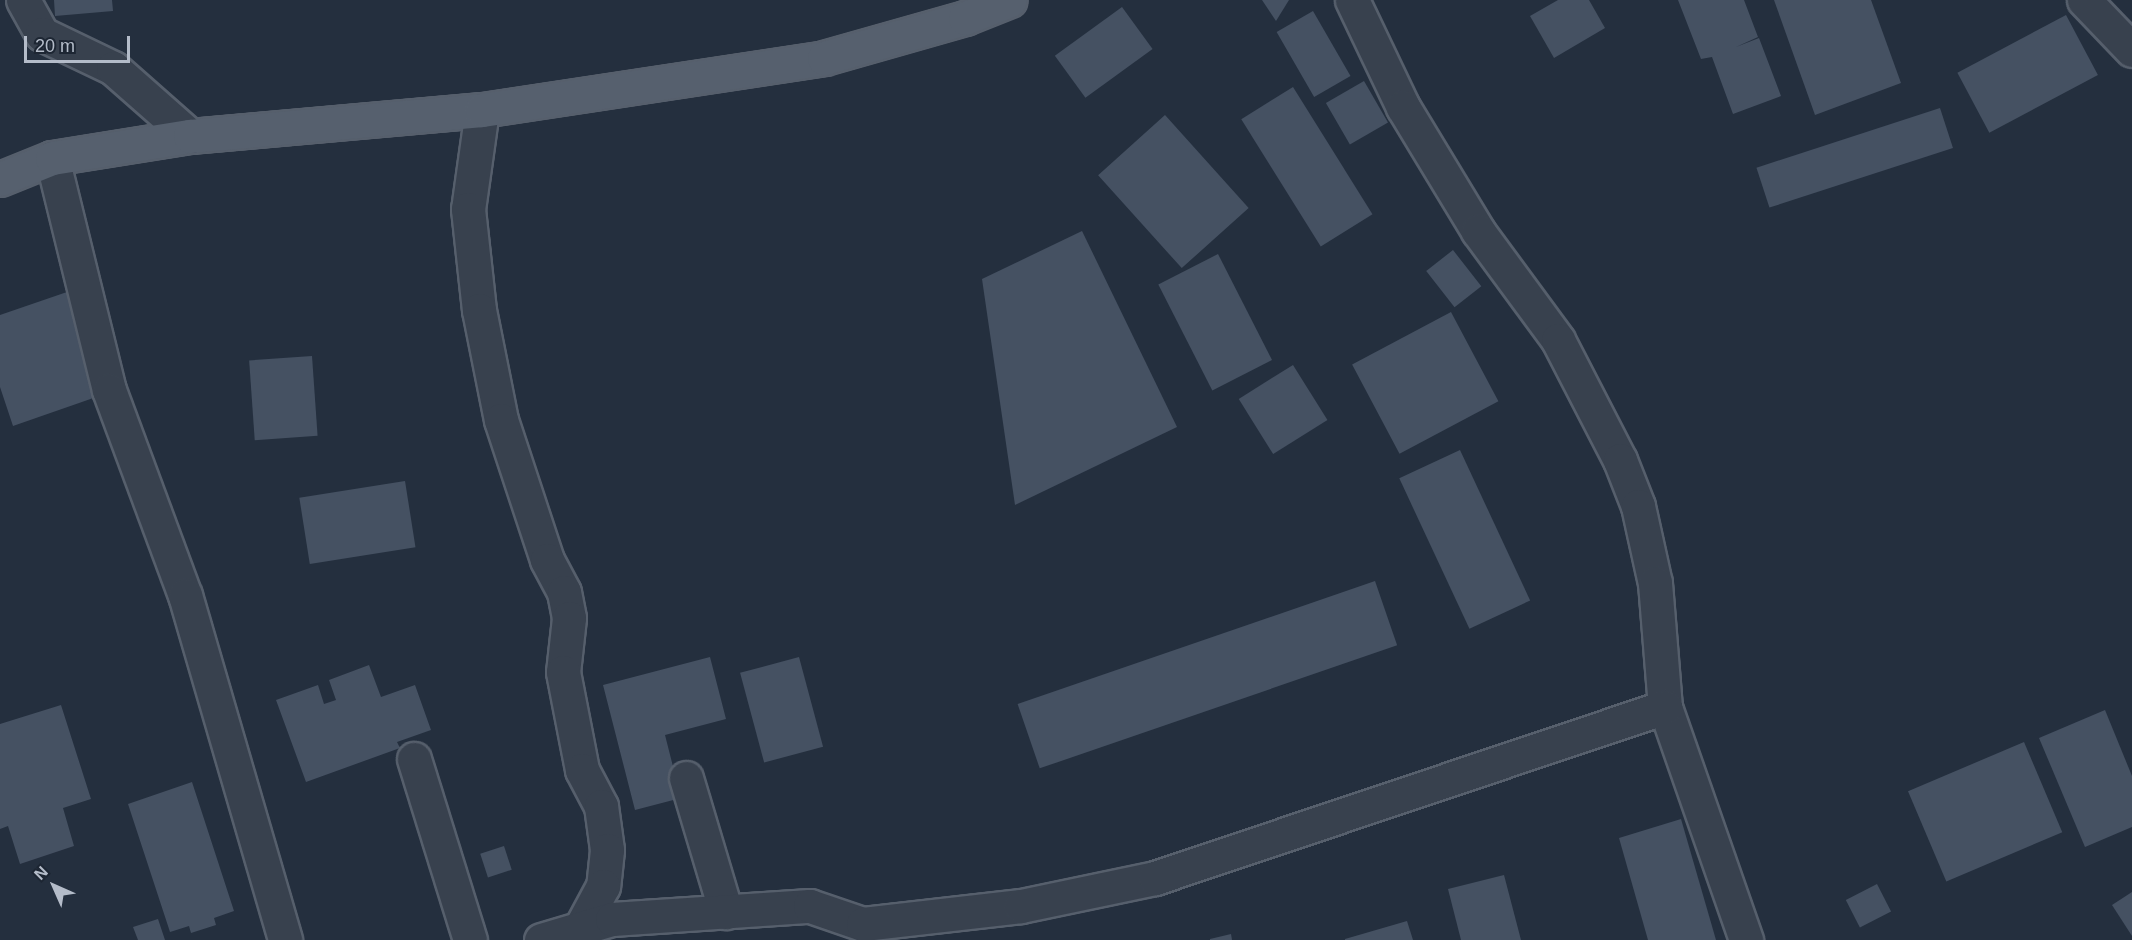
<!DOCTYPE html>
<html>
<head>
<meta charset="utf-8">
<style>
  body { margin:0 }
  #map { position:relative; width:2132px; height:940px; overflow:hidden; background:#242f3e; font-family:Arial,sans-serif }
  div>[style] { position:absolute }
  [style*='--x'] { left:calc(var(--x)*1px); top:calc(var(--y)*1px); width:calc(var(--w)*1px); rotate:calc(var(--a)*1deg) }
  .building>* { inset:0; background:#455162; transform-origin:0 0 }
  .roads { filter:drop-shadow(2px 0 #565f6c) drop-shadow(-2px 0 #565f6c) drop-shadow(0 2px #565f6c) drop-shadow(0 -2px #565f6c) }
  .street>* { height:33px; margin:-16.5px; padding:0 16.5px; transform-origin:16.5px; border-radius:16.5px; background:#38414e }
  .primary>* { height:33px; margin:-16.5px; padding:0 16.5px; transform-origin:16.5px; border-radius:16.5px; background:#56606e }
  span { translate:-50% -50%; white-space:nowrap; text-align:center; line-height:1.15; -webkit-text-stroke:6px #1d2633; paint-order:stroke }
  .north { position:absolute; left:24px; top:856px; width:60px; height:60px; -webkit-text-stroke:4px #1d2633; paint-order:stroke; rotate:315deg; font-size:16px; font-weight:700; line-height:24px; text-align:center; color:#b4bcc9 }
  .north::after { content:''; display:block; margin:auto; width:21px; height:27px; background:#b4bcc9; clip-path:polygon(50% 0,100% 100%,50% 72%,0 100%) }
  .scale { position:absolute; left:24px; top:36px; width:106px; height:27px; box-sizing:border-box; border:3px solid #b4bcc9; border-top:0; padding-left:8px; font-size:18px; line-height:21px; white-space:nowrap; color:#b4bcc9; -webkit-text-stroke:4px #1d2633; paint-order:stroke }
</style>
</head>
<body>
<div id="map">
  <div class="building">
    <i style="clip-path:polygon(54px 0,112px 0,113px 11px,55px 16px)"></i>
    <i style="clip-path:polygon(1262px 0,1289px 0,1276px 21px)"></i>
    <i style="clip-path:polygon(1558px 0,1589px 0,1605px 28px,1554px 58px,1530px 16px)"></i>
    <i style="clip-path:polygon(1678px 0,1744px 0,1758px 37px,1736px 47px,1759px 38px,1781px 96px,1733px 114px,1712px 57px,1701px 59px)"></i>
    <i style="clip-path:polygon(1774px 0,1871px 0,1901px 83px,1815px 115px)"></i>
    <i style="left:1122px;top:7px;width:52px;height:83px;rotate:54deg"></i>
    <i style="left:1313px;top:11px;width:75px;height:42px;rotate:60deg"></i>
    <i style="left:2066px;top:15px;width:68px;height:123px;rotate:62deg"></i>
    <i style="left:1364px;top:81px;width:48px;height:44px;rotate:60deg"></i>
    <i style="left:1293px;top:87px;width:150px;height:61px;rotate:58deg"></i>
    <i style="left:1940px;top:108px;width:42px;height:193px;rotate:72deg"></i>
    <i style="left:1165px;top:115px;width:125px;height:90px;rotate:48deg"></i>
    <i style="clip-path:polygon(1082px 231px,1177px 427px,1015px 505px,982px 279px)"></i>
    <i style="left:1453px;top:250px;width:46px;height:34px;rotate:52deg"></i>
    <i style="left:1218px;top:254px;width:119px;height:67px;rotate:63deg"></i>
    <i style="clip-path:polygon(67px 292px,102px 395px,13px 426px,0 387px,0 315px)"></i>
    <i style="left:1451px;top:312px;width:101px;height:112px;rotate:62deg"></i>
    <i style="left:312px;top:356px;width:80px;height:63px;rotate:86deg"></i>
    <i style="left:1293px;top:365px;width:65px;height:64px;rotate:58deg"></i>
    <i style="left:1460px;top:450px;width:166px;height:67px;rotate:65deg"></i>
    <i style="left:405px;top:481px;width:67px;height:107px;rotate:81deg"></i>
    <i style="left:1375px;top:581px;width:68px;height:378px;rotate:71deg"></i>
    <i style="clip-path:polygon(710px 657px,726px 719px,665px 735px,681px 798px,635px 810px,603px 685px)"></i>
    <i style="left:799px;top:657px;width:93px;height:61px;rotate:75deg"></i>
    <i style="clip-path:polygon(369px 665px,381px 697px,415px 685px,431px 730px,397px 742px,400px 748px,306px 782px,276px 700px,318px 685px,324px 704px,336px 700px,329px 680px)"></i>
    <i style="clip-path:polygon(61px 705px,91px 799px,63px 808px,74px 846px,20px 864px,8px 826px,0 829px,0 724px)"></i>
    <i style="clip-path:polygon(2105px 710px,2132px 776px,2132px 827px,2085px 847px,2039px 738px)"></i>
    <i style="left:2024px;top:742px;width:98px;height:126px;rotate:67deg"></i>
    <i style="clip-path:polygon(192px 782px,234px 911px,214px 918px,216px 925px,191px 933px,189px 926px,170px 932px,128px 804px)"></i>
    <i style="clip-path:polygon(1681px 819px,1716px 940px,1648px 940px,1619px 838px)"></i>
    <i style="left:504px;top:846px;width:25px;height:25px;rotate:72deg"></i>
    <i style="clip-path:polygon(1504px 875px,1521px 940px,1461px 940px,1448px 889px)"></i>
    <i style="left:1877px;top:884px;width:31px;height:35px;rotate:63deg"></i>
    <i style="clip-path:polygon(2132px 892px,2132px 936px,2112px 905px)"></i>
    <i style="clip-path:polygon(158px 919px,165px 940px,138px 940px,133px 927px)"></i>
    <i style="clip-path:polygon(1407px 921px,1413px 940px,1345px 940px,1345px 939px)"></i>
    <i style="clip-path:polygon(1231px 934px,1232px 940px,1210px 940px,1210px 939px)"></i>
  </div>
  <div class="roads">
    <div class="street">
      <i style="--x:23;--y:0;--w:39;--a:61"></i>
      <i style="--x:42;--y:34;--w:79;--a:25.6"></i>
      <i style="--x:113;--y:68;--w:103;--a:41.4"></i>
      <i style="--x:1352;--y:0;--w:119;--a:64.5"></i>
      <i style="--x:1403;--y:107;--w:145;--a:58.8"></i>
      <i style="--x:1478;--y:231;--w:135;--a:53.7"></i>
      <i style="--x:1558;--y:340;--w:135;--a:62.7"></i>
      <i style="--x:1620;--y:460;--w:49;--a:68.6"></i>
      <i style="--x:1638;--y:506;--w:79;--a:77.6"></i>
      <i style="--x:1655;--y:583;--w:124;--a:85.4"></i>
      <i style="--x:1665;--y:707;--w:247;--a:70.8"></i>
      <i style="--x:2084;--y:0;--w:69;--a:46.2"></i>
      <i style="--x:482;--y:110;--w:100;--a:98"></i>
      <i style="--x:468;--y:209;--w:102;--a:83.8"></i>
      <i style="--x:479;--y:310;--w:112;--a:78.7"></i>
      <i style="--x:501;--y:420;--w:147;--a:71.8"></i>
      <i style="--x:547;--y:560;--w:36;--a:62"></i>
      <i style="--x:564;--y:592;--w:26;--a:79"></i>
      <i style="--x:569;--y:618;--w:54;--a:96.3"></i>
      <i style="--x:563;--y:672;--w:100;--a:79"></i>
      <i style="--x:582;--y:770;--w:41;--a:62.2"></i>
      <i style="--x:601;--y:806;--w:44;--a:82.2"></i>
      <i style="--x:607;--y:850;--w:36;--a:96"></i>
      <i style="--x:603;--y:886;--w:47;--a:118.2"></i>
      <i style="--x:52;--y:158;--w:239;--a:76.2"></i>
      <i style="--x:109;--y:390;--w:219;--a:69.7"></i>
      <i style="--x:185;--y:595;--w:359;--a:73.8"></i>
      <i style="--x:414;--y:759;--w:189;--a:72.8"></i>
      <i style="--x:686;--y:778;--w:140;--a:73.4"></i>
      <i style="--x:541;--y:940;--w:74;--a:-16.5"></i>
      <i style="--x:612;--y:919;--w:198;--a:-3.8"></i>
      <i style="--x:810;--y:906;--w:56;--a:18.8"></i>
      <i style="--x:863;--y:924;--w:159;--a:-6.5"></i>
      <i style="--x:1021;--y:906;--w:137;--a:-11.8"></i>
      <i style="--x:1155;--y:878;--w:538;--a:-18.54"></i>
    </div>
    <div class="primary">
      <i style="--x:0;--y:179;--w:56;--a:-22"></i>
      <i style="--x:52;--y:158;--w:140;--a:-9.1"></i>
      <i style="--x:190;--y:136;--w:293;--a:-5.1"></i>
      <i style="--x:482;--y:110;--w:346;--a:-8.6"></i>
      <i style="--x:824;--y:58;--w:147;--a:-15.8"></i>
      <i style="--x:965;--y:18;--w:48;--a:-21.8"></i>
    </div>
  </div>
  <div class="north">N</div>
  <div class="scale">20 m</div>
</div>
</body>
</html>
